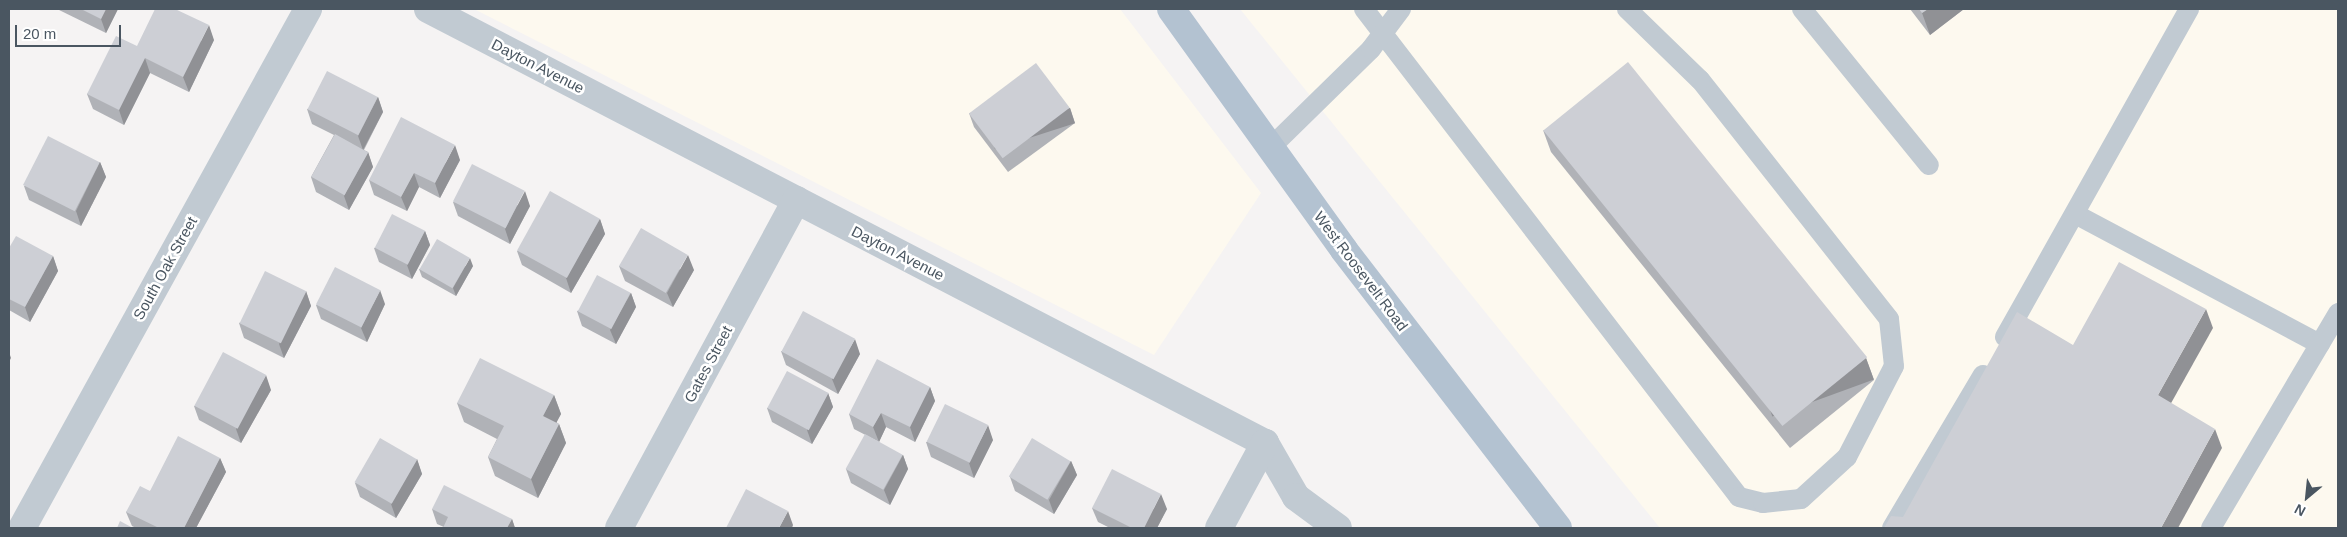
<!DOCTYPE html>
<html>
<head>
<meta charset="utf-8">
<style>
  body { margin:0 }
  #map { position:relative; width:2347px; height:537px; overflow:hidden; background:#f5f3f3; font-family:Helvetica,sans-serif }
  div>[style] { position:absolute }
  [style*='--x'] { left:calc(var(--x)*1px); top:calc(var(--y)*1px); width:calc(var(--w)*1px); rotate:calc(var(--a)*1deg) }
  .commercial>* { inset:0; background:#fdf9ef }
  .lane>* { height:20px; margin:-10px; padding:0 10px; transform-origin:10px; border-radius:10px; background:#c1cad2 }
  .street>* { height:28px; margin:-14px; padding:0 14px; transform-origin:14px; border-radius:14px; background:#c1cad2 }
  .primary>* { height:28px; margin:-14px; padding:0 14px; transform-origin:14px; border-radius:14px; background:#b3c2d1 }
  .wall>* { inset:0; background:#b0b2b7 }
  .shaded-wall>* { inset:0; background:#909195; transform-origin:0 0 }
  .building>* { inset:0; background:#cdcfd5; transform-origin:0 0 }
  span { translate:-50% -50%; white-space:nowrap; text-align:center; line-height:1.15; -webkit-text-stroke:5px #fff; paint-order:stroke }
  .street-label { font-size:15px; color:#4a5661 }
  .frame { position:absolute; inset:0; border:10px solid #4a5661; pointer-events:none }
  .north { position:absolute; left:2282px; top:472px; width:50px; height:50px; -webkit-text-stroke:4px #fff; paint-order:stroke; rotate:208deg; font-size:14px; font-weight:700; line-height:20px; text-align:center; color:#4a5661 }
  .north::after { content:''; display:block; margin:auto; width:18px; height:22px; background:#4a5661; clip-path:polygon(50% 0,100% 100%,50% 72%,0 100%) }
  .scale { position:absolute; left:15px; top:25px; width:106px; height:22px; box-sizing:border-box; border:2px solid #4a5661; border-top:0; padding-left:6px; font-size:15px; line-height:18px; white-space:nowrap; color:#4a5661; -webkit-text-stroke:4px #fff; paint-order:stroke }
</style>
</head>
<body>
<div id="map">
  <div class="commercial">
    <i style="clip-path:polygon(474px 9px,1120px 9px,1261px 193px,1154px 355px)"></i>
    <i style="clip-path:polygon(1240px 9px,2338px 9px,2338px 528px,1660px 528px)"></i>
  </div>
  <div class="lane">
    <i style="--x:1364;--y:9;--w:615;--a:52.46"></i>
    <i style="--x:1739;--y:497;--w:25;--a:14"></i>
    <i style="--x:1763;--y:503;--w:38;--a:-6"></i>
    <i style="--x:1801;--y:499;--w:62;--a:-42.4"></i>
    <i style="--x:1847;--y:457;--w:102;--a:-62.7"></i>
    <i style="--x:1894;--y:366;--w:47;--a:-96.1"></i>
    <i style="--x:1889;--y:319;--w:305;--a:-128.3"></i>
    <i style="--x:1700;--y:80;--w:102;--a:-135.8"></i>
    <i style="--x:1802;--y:9;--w:201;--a:50.9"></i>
    <i style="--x:1271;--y:147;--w:140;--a:-44.4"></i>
    <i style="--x:1371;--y:49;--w:50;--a:-53.1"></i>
    <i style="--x:2077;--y:215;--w:275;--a:28"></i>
    <i style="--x:2005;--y:337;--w:376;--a:-60.7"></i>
    <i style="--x:1892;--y:528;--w:178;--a:-59.3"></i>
    <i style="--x:2211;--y:528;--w:250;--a:-59.4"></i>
  </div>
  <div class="street">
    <i style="--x:428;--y:9;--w:943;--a:27.41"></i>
    <i style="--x:1265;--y:443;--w:62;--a:60.1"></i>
    <i style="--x:1296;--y:497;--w:52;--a:36.4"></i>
    <i style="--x:22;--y:528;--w:593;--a:-61.14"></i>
    <i style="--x:619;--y:528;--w:373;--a:-61.6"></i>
    <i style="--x:1219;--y:528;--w:97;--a:-61.6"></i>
  </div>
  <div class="primary">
    <i style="--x:1171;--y:9;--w:297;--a:54.3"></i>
    <i style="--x:1344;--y:250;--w:351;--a:52.4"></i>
  </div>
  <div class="wall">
    <i style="clip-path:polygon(57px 9px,118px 9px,106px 33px)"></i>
    <i style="clip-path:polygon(1910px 9px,1964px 9px,1930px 35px)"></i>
    <i style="clip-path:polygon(214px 40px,189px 92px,150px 73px,124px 125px,93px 109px,87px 94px,137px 46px)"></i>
    <i style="clip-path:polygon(378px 97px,383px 112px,364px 150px,368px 152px,373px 167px,349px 210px,316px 192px,311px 177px,334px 135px,312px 124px,307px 109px)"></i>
    <i style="clip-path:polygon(1070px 108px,1075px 123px,1008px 172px,974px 127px,969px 113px)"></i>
    <i style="clip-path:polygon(1543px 130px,1866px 358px,1874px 380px,1790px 448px,1551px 152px)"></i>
    <i style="clip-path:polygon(460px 160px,440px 198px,419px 187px,407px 211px,374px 195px,369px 180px)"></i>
    <i style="clip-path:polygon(100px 162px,106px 177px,81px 226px,29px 200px,24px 186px)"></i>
    <i style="clip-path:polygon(453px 202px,530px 206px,510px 244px,458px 216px)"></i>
    <i style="clip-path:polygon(600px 219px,605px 234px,571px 293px,522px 265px,517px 251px)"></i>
    <i style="clip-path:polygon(425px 231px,430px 245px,412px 279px,379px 262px,374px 248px)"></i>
    <i style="clip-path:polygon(9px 248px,53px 256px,58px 271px,30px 322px,9px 310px)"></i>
    <i style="clip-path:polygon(473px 266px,456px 296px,422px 277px,419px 269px)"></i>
    <i style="clip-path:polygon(619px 266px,694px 270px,673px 307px,625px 281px)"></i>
    <i style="clip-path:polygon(306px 291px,311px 306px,284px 358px,244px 338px,239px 323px)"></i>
    <i style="clip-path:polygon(631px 293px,636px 307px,616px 344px,582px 326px,577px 311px)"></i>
    <i style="clip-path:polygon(385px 304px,367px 342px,321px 319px,316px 305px)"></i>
    <i style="clip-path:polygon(781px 351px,860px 354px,838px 394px,786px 365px)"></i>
    <i style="clip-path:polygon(930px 387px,935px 401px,915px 442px,886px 427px,879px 442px,854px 429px,849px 414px)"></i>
    <i style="clip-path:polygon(271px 390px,241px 443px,199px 420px,194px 406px)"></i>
    <i style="clip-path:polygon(828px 393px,833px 407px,812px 444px,772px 422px,767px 408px)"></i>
    <i style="clip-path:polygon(554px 395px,561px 414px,556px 422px,559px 424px,566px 443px,538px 498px,495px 476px,488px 457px,497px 439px,464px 422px,457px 403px)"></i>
    <i style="clip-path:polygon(993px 440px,974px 478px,931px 457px,926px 442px)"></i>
    <i style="clip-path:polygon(903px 455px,908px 469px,890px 505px,851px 483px,846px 469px)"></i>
    <i style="clip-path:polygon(220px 458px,226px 472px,196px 528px,136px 528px,132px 526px,126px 512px,150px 491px)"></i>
    <i style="clip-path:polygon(417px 459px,422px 474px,396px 518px,360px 497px,355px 483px)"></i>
    <i style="clip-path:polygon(1071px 461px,1077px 475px,1054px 514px,1015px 491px,1010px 477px)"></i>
    <i style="clip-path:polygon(1092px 508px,1167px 509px,1157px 528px,1110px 528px,1098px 522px)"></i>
    <i style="clip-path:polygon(432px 509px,512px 519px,515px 528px,443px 528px,444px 527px,437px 524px)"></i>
  </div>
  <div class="shaded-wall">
    <i style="clip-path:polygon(106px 9px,118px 9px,106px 33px,101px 19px)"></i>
    <i style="clip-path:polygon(1928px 9px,1964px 9px,1930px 35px,1922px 13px)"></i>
    <i style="clip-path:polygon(209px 25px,214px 40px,189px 92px,183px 77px)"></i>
    <i style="clip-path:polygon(145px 58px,150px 73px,124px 125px,119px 110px)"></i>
    <i style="clip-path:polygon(378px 97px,383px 112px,363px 150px,358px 136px)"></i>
    <i style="left:1070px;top:108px;width:16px;height:84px;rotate:72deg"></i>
    <i style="clip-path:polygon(455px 145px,460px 160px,440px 198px,435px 183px)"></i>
    <i style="clip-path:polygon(368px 152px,373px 167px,349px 210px,344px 196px)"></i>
    <i style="clip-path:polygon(100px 162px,106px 177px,81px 226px,76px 211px)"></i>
    <i style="clip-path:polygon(414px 173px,419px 187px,407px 211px,401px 197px)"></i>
    <i style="clip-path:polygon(525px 191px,530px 206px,510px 244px,505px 229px)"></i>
    <i style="clip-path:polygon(600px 219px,605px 234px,571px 293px,566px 278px)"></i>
    <i style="clip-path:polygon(425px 231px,430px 245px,412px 279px,407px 265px)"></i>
    <i style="clip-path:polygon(688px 255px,694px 270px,673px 307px,667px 293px)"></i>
    <i style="clip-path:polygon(53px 256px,58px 271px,30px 322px,25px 307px)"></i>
    <i style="clip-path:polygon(470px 258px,473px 266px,456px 296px,453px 288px)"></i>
    <i style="clip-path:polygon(380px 290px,385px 304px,367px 342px,361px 328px)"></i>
    <i style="clip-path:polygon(306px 291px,311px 306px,284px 358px,279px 344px)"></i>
    <i style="clip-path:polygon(631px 293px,636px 307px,616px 344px,610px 330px)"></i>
    <i style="clip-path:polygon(2206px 309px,2213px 328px,2165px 414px,2158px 395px)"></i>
    <i style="clip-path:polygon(855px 339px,860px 354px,838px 394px,832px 379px)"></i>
    <i style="clip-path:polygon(9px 352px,11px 358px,9px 362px)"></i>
    <i style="left:1866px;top:358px;width:23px;height:108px;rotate:70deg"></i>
    <i style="clip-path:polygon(266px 375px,271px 390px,241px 443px,236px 429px)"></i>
    <i style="clip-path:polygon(930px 387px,935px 401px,915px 442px,910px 427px)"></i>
    <i style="clip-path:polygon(828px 393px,833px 407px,812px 444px,807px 430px)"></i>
    <i style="clip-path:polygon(554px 395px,561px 414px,550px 435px,543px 416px)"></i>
    <i style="clip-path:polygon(881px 413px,886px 427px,879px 442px,873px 427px)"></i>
    <i style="clip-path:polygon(559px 424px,566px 443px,538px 498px,531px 479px)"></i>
    <i style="clip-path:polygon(988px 425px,993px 440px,974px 478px,969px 463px)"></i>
    <i style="clip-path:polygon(2215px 429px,2222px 448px,2178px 528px,2161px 528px)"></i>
    <i style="clip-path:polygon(903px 455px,908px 469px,890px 505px,884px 490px)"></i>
    <i style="clip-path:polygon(220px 458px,226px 472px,196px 528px,184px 528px)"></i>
    <i style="clip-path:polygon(417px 459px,422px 474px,396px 518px,391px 504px)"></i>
    <i style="clip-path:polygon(1071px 461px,1077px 475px,1054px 514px,1049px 500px)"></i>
    <i style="clip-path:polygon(1161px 494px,1167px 509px,1157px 528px,1144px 528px)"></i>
    <i style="clip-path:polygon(788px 511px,793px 525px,792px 528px,779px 528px)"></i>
    <i style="clip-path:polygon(512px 519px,515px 528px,507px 528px)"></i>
  </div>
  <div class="building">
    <i style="clip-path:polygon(81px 9px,106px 9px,101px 19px)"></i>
    <i style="clip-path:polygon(155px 9px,175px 9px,209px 25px,183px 77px,145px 58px,119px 110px,87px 94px,116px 36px,137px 46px)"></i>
    <i style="clip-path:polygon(1919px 9px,1928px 9px,1922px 13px)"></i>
    <i style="left:1628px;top:62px;width:380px;height:109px;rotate:51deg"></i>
    <i style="left:1036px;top:63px;width:56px;height:84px;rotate:53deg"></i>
    <i style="left:327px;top:71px;width:57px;height:43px;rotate:27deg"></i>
    <i style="clip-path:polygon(401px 117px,455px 145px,435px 183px,414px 173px,401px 197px,369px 180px)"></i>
    <i style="left:335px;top:134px;width:38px;height:49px;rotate:29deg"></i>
    <i style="left:48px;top:136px;width:58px;height:55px;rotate:27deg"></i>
    <i style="left:472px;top:164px;width:59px;height:42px;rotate:27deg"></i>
    <i style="left:550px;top:191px;width:57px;height:68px;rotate:29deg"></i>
    <i style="left:392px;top:214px;width:37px;height:38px;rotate:27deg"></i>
    <i style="left:641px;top:228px;width:54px;height:44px;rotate:30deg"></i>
    <i style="clip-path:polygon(16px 236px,53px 256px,25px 307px,9px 299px,9px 248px)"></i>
    <i style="left:437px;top:239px;width:38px;height:35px;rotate:30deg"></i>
    <i style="clip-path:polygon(2119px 262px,2206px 309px,2158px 395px,2215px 429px,2161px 528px,1884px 528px,1891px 516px,1903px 517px,2017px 312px,2073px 345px)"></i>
    <i style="left:335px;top:267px;width:51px;height:42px;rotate:27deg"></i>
    <i style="left:265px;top:271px;width:46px;height:58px;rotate:26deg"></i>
    <i style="left:597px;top:275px;width:38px;height:41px;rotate:28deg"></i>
    <i style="left:803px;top:311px;width:59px;height:46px;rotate:28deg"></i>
    <i style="left:223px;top:352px;width:49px;height:61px;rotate:28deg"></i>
    <i style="clip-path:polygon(480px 358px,554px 395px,543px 416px,559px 424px,531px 479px,488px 457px,504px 426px,457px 403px)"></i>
    <i style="clip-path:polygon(877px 359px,930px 387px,910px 427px,881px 413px,873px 427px,849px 414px)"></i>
    <i style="left:787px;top:371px;width:47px;height:42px;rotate:28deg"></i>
    <i style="left:945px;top:404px;width:48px;height:42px;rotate:26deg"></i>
    <i style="left:865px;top:434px;width:43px;height:40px;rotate:29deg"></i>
    <i style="clip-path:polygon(178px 436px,220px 458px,184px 528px,159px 528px,126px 512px,140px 486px,150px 491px)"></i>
    <i style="left:380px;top:438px;width:43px;height:51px;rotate:30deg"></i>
    <i style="left:1032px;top:438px;width:45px;height:45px;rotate:31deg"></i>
    <i style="clip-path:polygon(1112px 469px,1161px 494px,1144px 528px,1132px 528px,1092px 508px)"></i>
    <i style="clip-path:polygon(444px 485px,512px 519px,507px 528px,443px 528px,448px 517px,432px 509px)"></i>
    <i style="clip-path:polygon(746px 489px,788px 511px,779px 528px,726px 528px)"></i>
    <i style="clip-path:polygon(120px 521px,133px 528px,117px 528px)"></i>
  </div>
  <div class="street-label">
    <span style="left:538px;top:66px;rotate:27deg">Dayton Avenue</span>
    <span style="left:898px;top:253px;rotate:27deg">Dayton Avenue</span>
    <span style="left:165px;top:268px;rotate:-61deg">South Oak Street</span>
    <span style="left:1361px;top:271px;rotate:53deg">West Roosevelt Road</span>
    <span style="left:708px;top:364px;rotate:-62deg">Gates Street</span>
  </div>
  <div class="frame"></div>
  <div class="north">N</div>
  <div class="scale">20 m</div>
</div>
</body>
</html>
